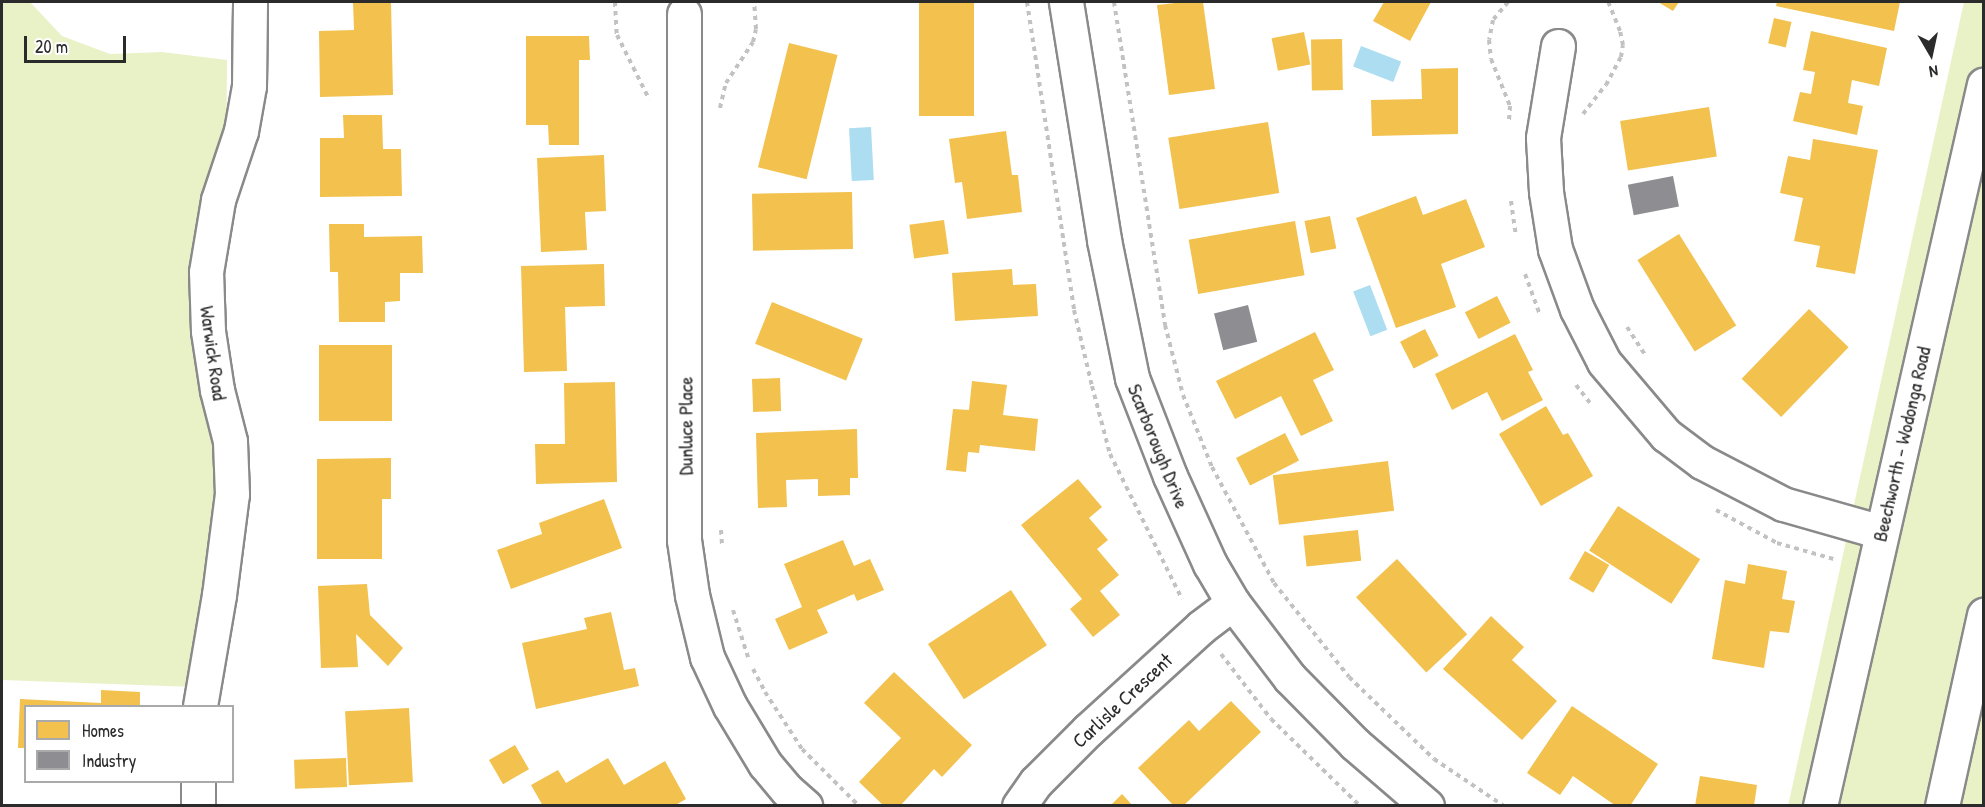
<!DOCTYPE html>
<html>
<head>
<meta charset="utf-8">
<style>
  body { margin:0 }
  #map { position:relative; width:1985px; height:807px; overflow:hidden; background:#fff; font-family:"Patrick Hand",sans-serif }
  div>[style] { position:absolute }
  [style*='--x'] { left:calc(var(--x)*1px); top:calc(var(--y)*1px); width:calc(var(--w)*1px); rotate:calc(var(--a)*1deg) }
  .green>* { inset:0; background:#e9f2c7 }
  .water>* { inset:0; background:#acddf0; transform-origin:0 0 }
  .homes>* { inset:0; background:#f2c14e; transform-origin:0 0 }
  .industry>* { inset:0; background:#8d8d92; transform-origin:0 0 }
  .path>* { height:4px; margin-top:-2px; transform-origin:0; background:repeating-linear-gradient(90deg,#c2c2c2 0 4.5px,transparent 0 9px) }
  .roads { filter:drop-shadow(2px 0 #8a8a8a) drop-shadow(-2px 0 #8a8a8a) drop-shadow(0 2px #8a8a8a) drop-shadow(0 -2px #8a8a8a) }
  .street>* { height:33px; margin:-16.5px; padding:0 16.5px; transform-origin:16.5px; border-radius:16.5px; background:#fff }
  .secondary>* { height:33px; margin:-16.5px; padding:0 16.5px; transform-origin:16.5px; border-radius:16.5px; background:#fff }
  span { translate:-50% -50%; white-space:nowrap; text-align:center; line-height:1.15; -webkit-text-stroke:6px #fff; paint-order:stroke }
  .street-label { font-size:20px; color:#2b2b2b }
  .frame { position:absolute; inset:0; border:3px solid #2b2b2b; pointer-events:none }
  .legend { position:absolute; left:24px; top:705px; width:210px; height:78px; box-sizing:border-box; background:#fff; border:2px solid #aaa; margin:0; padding:8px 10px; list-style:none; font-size:18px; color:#2b2b2b }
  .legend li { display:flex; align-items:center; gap:12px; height:30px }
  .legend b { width:30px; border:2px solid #aaa }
  .north { position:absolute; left:1901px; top:24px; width:60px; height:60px; -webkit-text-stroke:4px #fff; paint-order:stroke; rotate:171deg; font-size:16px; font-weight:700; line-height:24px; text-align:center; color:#2b2b2b }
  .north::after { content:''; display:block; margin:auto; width:21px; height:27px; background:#2b2b2b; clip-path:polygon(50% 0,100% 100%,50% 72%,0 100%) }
  .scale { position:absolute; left:24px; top:36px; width:102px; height:27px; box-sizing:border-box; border:3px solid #2b2b2b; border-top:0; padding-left:8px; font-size:18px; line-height:21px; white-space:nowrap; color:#2b2b2b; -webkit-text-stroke:4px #fff; paint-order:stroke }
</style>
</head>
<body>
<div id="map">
  <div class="green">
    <i style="clip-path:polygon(2px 2px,30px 2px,62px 36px,110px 54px,162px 52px,227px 60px,222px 688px,2px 680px)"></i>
    <i style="clip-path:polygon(1964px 2px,1983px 2px,1983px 805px,1788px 806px)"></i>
  </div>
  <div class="water">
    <i style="left:1361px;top:46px;width:43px;height:22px;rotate:21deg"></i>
    <i style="left:871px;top:127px;width:53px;height:22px;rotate:87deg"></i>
    <i style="left:1370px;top:285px;width:48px;height:18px;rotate:69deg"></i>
  </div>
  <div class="homes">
    <i style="clip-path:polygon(353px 2px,391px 2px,393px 95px,320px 97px,319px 31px,354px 30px)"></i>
    <i style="left:919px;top:2px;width:55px;height:114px"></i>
    <i style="clip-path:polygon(1184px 2px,1203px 2px,1215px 89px,1169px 95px,1157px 5px)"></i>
    <i style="clip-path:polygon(1384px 2px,1431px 2px,1410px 41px,1373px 21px)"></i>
    <i style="clip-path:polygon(1658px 2px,1679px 2px,1673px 11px)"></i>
    <i style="clip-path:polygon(1777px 2px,1900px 2px,1894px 31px,1776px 6px)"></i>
    <i style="left:1774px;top:18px;width:18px;height:26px;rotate:13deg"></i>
    <i style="clip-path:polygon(1811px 31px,1887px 48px,1879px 86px,1852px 80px,1848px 103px,1863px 106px,1857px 135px,1793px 121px,1800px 92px,1811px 94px,1815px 72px,1803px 70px)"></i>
    <i style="left:1304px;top:32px;width:33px;height:33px;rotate:79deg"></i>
    <i style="clip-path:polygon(526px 36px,589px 36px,590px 60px,579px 60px,579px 145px,549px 145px,548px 125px,526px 125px)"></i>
    <i style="left:1342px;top:39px;width:51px;height:31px;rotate:89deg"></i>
    <i style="left:789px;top:43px;width:50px;height:128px;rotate:14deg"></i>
    <i style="clip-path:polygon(1458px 68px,1458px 134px,1372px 136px,1371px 100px,1422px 99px,1421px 69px)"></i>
    <i style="left:1709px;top:107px;width:50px;height:90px;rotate:81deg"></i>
    <i style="clip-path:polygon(343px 115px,382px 115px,383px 149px,401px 149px,402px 196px,320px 197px,320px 138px,344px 138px)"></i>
    <i style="left:1268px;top:122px;width:72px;height:101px;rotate:81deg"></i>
    <i style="clip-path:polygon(1006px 131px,1012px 175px,1018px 175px,1022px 212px,967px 219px,962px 182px,955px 183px,949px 139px)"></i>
    <i style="clip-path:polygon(1813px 139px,1878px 150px,1855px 274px,1816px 267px,1820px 246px,1794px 241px,1803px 198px,1780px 193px,1788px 156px,1810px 160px)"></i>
    <i style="clip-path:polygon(604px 155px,606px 211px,585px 212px,587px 250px,541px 252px,537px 158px)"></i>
    <i style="left:852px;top:192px;width:57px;height:100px;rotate:89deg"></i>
    <i style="clip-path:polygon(1416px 196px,1423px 215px,1466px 199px,1485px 247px,1441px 264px,1456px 307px,1396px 328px,1356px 218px)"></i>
    <i style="left:1330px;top:216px;width:33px;height:26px;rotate:79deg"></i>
    <i style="left:944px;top:220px;width:34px;height:35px;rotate:82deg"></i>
    <i style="left:1295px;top:221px;width:55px;height:108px;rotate:80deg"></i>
    <i style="clip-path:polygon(329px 224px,364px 224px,364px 237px,422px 236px,423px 273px,400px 273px,400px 301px,385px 302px,385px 322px,339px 322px,338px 272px,330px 272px)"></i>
    <i style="left:1679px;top:234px;width:108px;height:49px;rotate:58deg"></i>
    <i style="clip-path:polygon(604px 264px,605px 306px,565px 307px,567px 371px,524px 372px,521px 266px)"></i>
    <i style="clip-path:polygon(1012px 269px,1013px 285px,1036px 284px,1038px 316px,955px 321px,952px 273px)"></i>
    <i style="left:1497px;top:296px;width:30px;height:36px;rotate:63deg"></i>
    <i style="left:772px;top:302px;width:98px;height:45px;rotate:22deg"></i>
    <i style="left:1809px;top:309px;width:55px;height:97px;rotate:44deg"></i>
    <i style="left:1425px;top:329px;width:30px;height:28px;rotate:63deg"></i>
    <i style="clip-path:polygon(1315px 332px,1334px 370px,1313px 380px,1333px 421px,1301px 436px,1281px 396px,1235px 419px,1216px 381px)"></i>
    <i style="clip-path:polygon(1515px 334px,1533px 370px,1528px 372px,1543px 400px,1502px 421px,1487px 392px,1452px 410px,1435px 374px)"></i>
    <i style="left:392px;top:345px;width:76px;height:73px;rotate:90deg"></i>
    <i style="left:780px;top:378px;width:33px;height:28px;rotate:88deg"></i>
    <i style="clip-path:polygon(972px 381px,1007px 385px,1003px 415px,1038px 419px,1035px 451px,980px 445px,979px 453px,968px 452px,966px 472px,946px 470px,953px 409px,969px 410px)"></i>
    <i style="clip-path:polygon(615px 382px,617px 482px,536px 484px,535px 444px,565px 444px,564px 383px)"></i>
    <i style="clip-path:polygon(1546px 406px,1563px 435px,1568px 433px,1593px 476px,1541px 506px,1499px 434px)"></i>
    <i style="clip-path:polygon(857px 429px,858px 478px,850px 478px,850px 495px,818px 496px,818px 479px,786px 480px,787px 507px,758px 508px,756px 433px)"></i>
    <i style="left:1285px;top:433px;width:31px;height:55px;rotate:63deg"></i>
    <i style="clip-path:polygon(391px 458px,391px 499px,382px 499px,382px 559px,317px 559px,317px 459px)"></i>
    <i style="left:1388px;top:461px;width:50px;height:116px;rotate:83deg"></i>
    <i style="clip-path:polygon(1078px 479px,1102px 507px,1089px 518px,1108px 540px,1097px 549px,1119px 575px,1100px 591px,1120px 615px,1093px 637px,1070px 609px,1082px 599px,1021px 525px)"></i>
    <i style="clip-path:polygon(604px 499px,622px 548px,511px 589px,497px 550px,542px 534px,539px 523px)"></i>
    <i style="left:1618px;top:506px;width:98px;height:53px;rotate:33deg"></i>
    <i style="left:1358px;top:530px;width:31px;height:55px;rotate:84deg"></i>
    <i style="clip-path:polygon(843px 540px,854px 566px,870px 559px,884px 590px,857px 601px,854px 594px,817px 610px,828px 633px,789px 650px,775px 619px,802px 607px,784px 564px)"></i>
    <i style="left:1585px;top:551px;width:28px;height:32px;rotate:30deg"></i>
    <i style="left:1397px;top:559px;width:103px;height:56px;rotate:47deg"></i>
    <i style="clip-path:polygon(1748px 564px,1787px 571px,1782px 599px,1795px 601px,1789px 633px,1770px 631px,1764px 668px,1712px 659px,1725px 580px,1745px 584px)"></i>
    <i style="clip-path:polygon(367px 584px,370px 615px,403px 648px,388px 666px,356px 634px,358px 667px,321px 668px,318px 586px)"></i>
    <i style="left:1011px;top:590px;width:66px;height:99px;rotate:57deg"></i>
    <i style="clip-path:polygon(611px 612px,624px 670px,635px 668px,639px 686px,536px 709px,522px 643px,587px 629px,584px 618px)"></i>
    <i style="clip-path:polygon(1491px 616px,1524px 647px,1512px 660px,1557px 701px,1522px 740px,1443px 669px)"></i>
    <i style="clip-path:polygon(894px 672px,972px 745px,942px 777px,934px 769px,900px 806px,884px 806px,859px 782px,901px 738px,864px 703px)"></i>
    <i style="clip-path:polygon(101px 690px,140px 692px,140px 706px,26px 706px,26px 748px,18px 748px,20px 699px,101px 703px)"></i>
    <i style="clip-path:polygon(1231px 701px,1261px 732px,1183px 806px,1174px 806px,1138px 768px,1189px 720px,1199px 731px)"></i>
    <i style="clip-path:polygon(1572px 706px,1658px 764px,1630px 806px,1616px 806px,1573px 776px,1560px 795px,1527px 773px)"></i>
    <i style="left:409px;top:708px;width:74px;height:64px;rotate:87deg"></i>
    <i style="left:515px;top:745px;width:28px;height:30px;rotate:60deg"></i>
    <i style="left:346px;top:758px;width:29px;height:52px;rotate:88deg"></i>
    <i style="clip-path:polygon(608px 758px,624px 785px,665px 761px,686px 799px,674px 806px,543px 806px,531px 785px,558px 770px,566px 783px)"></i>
    <i style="clip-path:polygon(1700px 776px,1757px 785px,1754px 806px,1695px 806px)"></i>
    <i style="clip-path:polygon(1122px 794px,1133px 806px,1110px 806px)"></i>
  </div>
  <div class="industry">
    <i style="left:1673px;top:176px;width:31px;height:46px;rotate:79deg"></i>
    <i style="left:1248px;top:305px;width:38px;height:35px;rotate:76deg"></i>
  </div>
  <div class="path">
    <i style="--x:615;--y:2;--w:33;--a:87"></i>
    <i style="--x:617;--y:35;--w:72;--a:63.4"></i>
    <i style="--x:1027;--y:2;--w:312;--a:81.3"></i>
    <i style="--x:1074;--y:310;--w:78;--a:76.7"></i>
    <i style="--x:1092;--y:386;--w:70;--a:75.2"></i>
    <i style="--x:1110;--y:454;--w:162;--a:63.6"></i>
    <i style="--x:1114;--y:2;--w:327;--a:81"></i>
    <i style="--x:1165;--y:325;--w:72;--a:75.6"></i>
    <i style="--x:1183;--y:395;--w:78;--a:68.1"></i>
    <i style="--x:1212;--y:467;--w:132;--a:61.9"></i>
    <i style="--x:1274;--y:583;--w:120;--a:51.4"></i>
    <i style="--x:1349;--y:677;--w:118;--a:44"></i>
    <i style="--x:1434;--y:759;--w:84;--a:33.9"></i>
    <i style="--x:1508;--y:2;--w:23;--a:130"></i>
    <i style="--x:1493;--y:20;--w:20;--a:101"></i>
    <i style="--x:1489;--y:40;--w:19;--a:84"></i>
    <i style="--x:1491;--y:59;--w:51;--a:68"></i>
    <i style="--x:1510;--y:106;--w:15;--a:94"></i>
    <i style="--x:720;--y:108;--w:26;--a:-77"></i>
    <i style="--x:726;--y:83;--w:49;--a:-56.6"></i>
    <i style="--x:753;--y:42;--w:13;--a:-77"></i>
    <i style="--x:756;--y:29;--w:27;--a:-94"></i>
    <i style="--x:1583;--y:114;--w:37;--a:-52"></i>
    <i style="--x:1606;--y:85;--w:32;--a:-62"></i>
    <i style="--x:1621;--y:57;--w:12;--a:-81"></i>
    <i style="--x:1623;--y:45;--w:14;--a:-102"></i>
    <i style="--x:1620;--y:31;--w:31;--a:-112"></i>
    <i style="--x:1511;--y:201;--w:34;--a:82"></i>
    <i style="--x:1525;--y:274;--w:44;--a:69.9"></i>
    <i style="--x:1627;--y:327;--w:35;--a:57"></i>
    <i style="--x:1576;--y:385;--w:23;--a:52"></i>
    <i style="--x:1716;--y:510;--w:69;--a:28.4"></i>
    <i style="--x:1777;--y:543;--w:62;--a:15.8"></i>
    <i style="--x:721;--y:530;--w:16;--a:86"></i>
    <i style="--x:733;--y:610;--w:52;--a:72.3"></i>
    <i style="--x:1221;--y:654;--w:82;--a:52.4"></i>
    <i style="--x:1271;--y:719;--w:124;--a:44.3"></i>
    <i style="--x:753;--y:669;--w:26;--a:62"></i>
    <i style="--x:765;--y:692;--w:68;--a:57"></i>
    <i style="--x:802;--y:749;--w:81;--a:45"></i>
  </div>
  <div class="roads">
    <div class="street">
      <i style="--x:1066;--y:2;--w:241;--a:80.9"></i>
      <i style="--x:1104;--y:240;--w:141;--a:78.5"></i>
      <i style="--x:1132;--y:378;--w:105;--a:68.8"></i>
      <i style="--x:1170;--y:476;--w:97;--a:65.6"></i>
      <i style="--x:1210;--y:564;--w:45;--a:59.5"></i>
      <i style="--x:1233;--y:603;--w:94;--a:52.8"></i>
      <i style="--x:1290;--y:678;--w:93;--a:45.4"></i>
      <i style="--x:1355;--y:744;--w:95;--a:40.7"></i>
      <i style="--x:684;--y:14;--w:526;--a:90"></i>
      <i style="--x:684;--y:540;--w:56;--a:81.7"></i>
      <i style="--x:692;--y:595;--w:64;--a:76.4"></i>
      <i style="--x:707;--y:657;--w:54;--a:64.9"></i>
      <i style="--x:730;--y:706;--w:68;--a:58.9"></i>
      <i style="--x:765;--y:764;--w:35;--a:50"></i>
      <i style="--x:788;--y:791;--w:23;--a:41"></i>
      <i style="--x:1558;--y:46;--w:93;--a:99.3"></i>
      <i style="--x:1543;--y:138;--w:54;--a:86.8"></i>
      <i style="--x:1546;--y:192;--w:58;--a:81"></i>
      <i style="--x:1555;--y:249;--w:64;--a:69.9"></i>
      <i style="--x:1577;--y:309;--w:59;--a:63"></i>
      <i style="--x:1604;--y:362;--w:96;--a:49.7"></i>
      <i style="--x:1666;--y:435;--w:45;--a:36.9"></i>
      <i style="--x:1702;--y:462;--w:91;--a:27.4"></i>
      <i style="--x:1783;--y:504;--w:102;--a:15.9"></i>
      <i style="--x:200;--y:706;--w:113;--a:-80.3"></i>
      <i style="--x:219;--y:595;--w:102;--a:-82.7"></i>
      <i style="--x:232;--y:494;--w:53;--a:-92.2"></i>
      <i style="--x:230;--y:441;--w:53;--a:-104.3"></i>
      <i style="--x:217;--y:390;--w:60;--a:-98.7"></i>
      <i style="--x:208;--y:331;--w:59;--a:-91.9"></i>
      <i style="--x:206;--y:272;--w:73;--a:-80.5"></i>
      <i style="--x:218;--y:200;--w:73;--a:-71.6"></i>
      <i style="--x:241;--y:131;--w:46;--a:-79.9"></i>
      <i style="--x:249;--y:86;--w:84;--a:-89.3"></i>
      <i style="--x:198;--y:806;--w:24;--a:-90"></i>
      <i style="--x:1019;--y:806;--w:29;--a:-55"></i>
      <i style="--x:1036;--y:782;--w:74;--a:-45"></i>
      <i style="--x:1088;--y:730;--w:153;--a:-42.3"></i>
      <i style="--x:1201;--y:627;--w:40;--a:-37"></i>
      <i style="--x:1820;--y:806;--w:740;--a:-77.2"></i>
    </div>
    <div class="secondary">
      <i style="--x:1942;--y:806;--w:196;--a:-77.6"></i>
    </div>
  </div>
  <div class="street-label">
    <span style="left:214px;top:353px;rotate:82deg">Warwick Road</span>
    <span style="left:685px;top:426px;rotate:-90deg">Dunluce Place</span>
    <span style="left:1901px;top:444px;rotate:-77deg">Beechworth - Wodonga Road</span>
    <span style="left:1159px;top:446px;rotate:68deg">Scarborough Drive</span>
    <span style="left:1122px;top:700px;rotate:-43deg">Carlisle Crescent</span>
  </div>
  <div class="frame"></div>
  <ul class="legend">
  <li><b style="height:16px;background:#f2c14e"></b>Homes</li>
  <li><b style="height:16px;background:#8d8d92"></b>Industry</li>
  </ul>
  <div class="north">N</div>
  <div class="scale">20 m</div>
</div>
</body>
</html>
